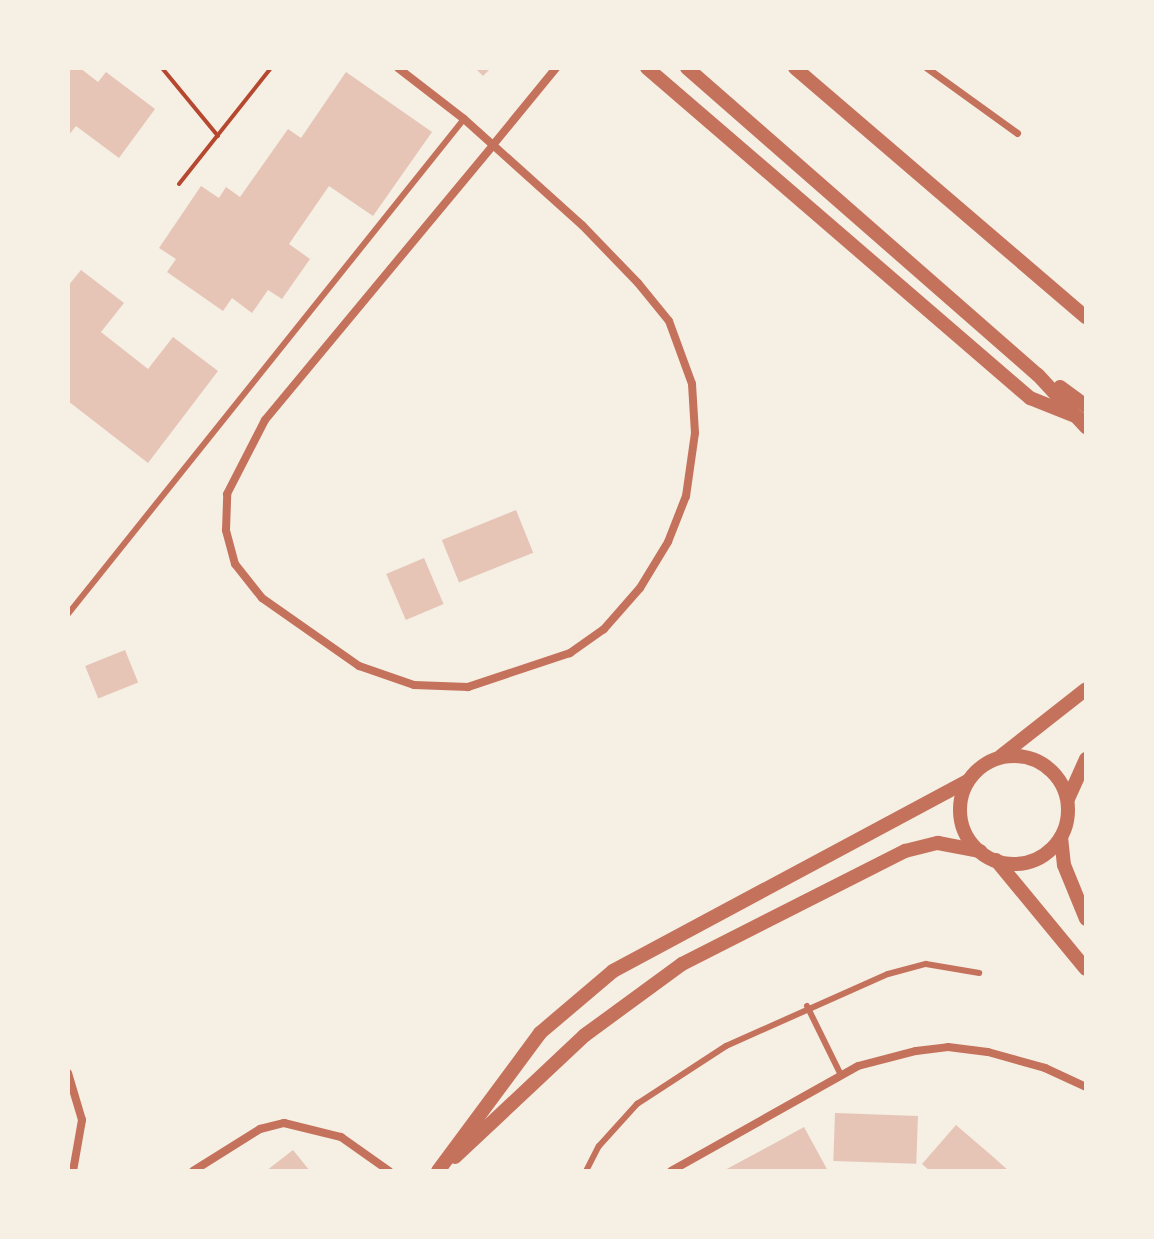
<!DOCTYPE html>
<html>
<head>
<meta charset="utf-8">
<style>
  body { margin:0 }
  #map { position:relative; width:1154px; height:1239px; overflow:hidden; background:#f6efe4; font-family:"Libre Baskerville",serif }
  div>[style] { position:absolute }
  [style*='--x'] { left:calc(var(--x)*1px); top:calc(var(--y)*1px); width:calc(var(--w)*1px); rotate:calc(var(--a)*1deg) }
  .building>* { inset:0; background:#e6c5b7; transform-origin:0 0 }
  .path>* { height:4px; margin:-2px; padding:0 2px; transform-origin:2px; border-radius:2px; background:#b5482f }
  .service>* { height:6px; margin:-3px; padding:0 3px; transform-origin:3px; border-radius:3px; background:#c5725c }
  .pedestrian>* { height:7px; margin:-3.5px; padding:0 3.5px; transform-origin:3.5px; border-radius:3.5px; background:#c5725c }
  .minor>* { height:8px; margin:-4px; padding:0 4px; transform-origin:4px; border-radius:4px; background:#c5725c }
  .tertiary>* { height:14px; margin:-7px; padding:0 7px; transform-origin:7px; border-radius:7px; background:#c5725c }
  .tertiary>.ring { margin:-7px; padding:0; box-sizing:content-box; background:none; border:14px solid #c5725c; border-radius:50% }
  span { translate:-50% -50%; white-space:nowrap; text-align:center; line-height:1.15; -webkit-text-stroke:6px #f6efe4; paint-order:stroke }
  .frame { position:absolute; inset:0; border:70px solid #f6efe4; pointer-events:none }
</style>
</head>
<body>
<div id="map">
  <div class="building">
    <i style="clip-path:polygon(68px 68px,80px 68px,98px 82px,106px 72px,155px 109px,119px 158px,76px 126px,68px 136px)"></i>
    <i style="clip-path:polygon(475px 68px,491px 68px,483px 76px)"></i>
    <i style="clip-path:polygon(346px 72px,432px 132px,373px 216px,329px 186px,289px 244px,310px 259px,282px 299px,268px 290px,252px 313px,232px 298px,223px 311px,167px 272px,176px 259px,159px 248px,201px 186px,219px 198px,226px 187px,240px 197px,288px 129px,301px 138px)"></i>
    <i style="clip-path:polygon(81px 270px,124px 303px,101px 332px,148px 369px,173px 337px,218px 371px,148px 463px,68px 401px,68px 286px)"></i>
    <i style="left:516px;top:510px;width:46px;height:80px;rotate:68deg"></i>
    <i style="left:424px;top:558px;width:50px;height:41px;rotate:67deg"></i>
    <i style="left:125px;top:650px;width:35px;height:43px;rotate:68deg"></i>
    <i style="left:835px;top:1113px;width:83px;height:48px;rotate:2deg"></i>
    <i style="clip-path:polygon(956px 1125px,991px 1155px,1009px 1171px,930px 1171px,922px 1164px)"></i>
    <i style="clip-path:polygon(804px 1127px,828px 1171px,723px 1171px,777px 1142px)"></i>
    <i style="clip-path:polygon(293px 1150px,310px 1171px,266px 1171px)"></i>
  </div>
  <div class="path">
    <i style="--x:162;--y:68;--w:88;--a:50.5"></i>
    <i style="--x:179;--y:184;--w:148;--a:-51.6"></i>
  </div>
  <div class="service">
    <i style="--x:68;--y:614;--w:634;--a:-51.34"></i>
    <i style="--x:807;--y:1006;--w:77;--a:63.8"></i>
    <i style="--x:586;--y:1171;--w:28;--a:-63"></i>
    <i style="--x:599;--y:1146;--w:57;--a:-47.9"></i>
    <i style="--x:637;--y:1104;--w:106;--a:-33.1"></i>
    <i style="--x:726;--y:1046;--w:177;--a:-24"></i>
    <i style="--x:888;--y:974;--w:39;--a:-15"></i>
    <i style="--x:926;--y:964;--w:54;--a:9.6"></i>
  </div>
  <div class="pedestrian">
    <i style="--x:927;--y:68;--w:111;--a:35.8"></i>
  </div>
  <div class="minor">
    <i style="--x:398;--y:68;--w:83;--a:37.7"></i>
    <i style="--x:464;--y:119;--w:39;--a:42"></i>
    <i style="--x:493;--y:145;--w:120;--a:42"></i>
    <i style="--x:582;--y:225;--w:81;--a:46"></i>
    <i style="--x:638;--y:283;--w:49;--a:50.8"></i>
    <i style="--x:669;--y:321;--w:67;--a:69.9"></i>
    <i style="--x:692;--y:384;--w:49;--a:86.5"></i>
    <i style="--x:695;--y:433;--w:64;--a:98.1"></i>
    <i style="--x:686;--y:496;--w:49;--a:111.4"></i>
    <i style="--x:668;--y:542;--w:54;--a:121.3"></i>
    <i style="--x:640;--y:588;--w:55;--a:131.3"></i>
    <i style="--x:604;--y:629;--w:42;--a:144.8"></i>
    <i style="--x:570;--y:653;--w:108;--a:161.6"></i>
    <i style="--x:468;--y:687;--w:54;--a:-177.9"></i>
    <i style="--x:414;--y:685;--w:58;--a:-160.9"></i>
    <i style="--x:359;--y:666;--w:118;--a:-145"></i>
    <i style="--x:262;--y:598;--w:43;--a:-128.5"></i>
    <i style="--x:235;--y:564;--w:35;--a:-105"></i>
    <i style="--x:226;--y:530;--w:36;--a:-88"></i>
    <i style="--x:227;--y:494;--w:83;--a:-62.8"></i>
    <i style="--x:265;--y:420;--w:357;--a:-50.3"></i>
    <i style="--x:493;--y:145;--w:99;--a:-50.7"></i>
    <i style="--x:68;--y:1073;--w:49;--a:73.4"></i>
    <i style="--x:82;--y:1120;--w:52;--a:100"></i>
    <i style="--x:193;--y:1171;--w:79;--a:-32.1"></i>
    <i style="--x:260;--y:1129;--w:25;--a:-14"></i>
    <i style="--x:284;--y:1123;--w:59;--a:13.8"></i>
    <i style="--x:341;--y:1137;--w:59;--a:35.3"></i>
    <i style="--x:671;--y:1171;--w:214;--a:-29.3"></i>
    <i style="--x:858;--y:1066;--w:60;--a:-14.5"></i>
    <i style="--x:916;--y:1051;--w:32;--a:-7"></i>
    <i style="--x:948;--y:1047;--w:40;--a:7.1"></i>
    <i style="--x:988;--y:1052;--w:59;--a:15.7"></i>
    <i style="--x:1045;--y:1068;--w:45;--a:24.9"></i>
  </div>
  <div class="tertiary">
    <i style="--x:647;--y:68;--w:506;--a:40.75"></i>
    <i style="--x:1030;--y:398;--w:52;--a:21.6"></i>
    <i style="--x:687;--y:68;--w:466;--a:41.2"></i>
    <i style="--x:1038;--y:375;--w:71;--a:47.3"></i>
    <i style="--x:795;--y:68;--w:383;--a:40.6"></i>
    <i style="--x:1060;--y:387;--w:32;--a:36"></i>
    <i style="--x:1001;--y:756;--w:108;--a:-38.2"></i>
    <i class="ring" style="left:960px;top:756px;width:94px;height:94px"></i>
    <i style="--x:1068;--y:799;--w:44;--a:-65.8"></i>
    <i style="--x:1061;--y:837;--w:28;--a:84"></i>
    <i style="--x:1064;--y:865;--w:58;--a:67.8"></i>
    <i style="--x:996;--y:860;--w:141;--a:50.5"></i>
    <i style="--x:455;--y:1157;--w:178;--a:-43.2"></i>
    <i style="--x:585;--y:1035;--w:120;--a:-36.2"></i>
    <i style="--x:682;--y:964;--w:250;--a:-26.9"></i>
    <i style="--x:905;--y:851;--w:34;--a:-14"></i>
    <i style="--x:938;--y:843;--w:43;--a:10.8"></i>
    <i style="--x:438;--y:1171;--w:172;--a:-53.5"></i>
    <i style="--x:540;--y:1033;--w:96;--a:-40.3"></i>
    <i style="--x:613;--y:971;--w:403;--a:-28.2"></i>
  </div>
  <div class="frame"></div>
</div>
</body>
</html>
